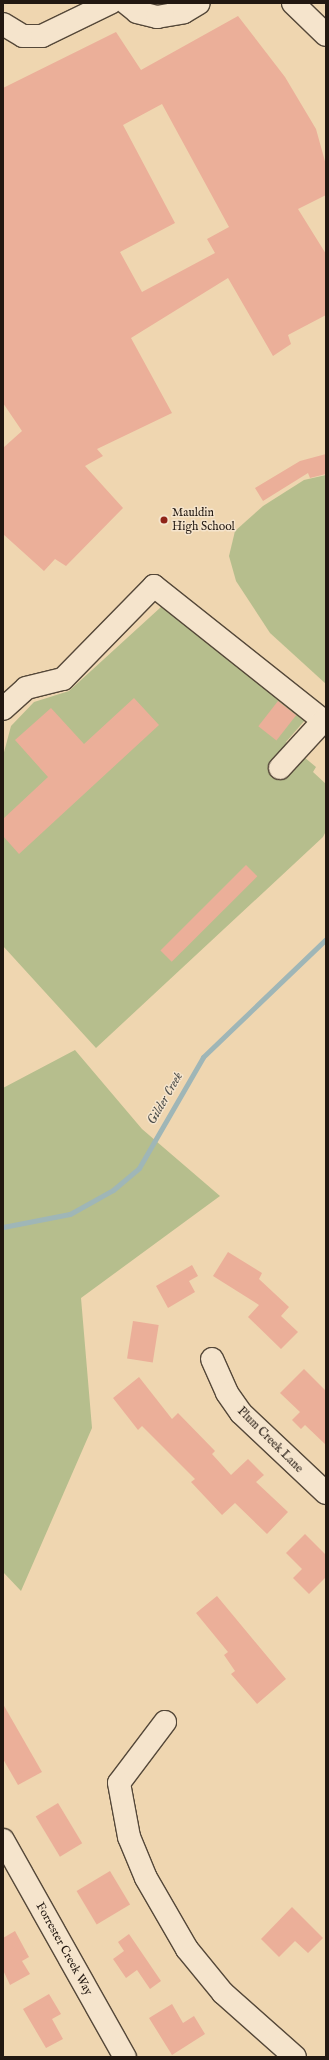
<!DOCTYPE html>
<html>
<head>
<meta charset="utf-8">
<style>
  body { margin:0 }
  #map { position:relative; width:329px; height:2060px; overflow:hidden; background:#efd6b0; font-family:"IM FELL English",serif }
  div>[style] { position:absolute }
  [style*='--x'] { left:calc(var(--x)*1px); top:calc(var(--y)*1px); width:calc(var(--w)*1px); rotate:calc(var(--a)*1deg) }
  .green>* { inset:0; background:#b6be8d }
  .stream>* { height:5px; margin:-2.5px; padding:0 2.5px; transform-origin:2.5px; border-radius:2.5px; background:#9fb6b7 }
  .building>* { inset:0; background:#ebaf99; transform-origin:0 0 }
  .roads { filter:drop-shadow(1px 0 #554839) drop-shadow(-1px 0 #554839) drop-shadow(0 1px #554839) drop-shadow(0 -1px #554839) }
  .minor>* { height:22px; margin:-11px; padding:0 11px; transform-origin:11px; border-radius:11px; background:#f5e4cc }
  .dots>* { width:11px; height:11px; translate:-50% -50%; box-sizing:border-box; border:2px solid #f5e4cc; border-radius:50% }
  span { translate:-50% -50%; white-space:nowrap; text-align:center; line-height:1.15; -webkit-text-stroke:3px #f5e4cc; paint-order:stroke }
  .poi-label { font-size:12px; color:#221811 }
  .left { translate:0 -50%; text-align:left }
  .street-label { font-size:12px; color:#221811 }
  .water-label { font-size:13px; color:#4e4f4b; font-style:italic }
  .frame { position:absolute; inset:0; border:4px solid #221811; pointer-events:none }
</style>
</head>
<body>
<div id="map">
  <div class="green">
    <i style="clip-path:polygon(326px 475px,326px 684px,270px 633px,236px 581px,229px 556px,235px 531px,263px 506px,304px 480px)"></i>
    <i style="clip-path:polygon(161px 607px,166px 607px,306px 719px,286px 742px,316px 767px,313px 772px,326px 784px,326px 831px,323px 837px,96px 1048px,3px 946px,3px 756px,11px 726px,34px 702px,69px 691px)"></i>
    <i style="clip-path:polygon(75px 1050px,142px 1129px,220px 1196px,81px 1298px,92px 1428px,21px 1591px,3px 1572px,3px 1088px)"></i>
  </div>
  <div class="stream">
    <i style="--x:3;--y:1227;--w:68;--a:-11"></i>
    <i style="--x:70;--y:1214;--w:49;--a:-29.2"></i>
    <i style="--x:113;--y:1190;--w:34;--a:-40"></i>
    <i style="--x:139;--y:1168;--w:128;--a:-60"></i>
    <i style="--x:203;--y:1057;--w:170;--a:-43.8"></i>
  </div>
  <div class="building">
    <i style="clip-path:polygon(evenodd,238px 16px,285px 77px,316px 129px,326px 165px,326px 195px,298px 209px,326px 254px,326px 315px,288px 335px,291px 344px,273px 356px,228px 278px,131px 338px,172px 413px,97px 449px,103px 456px,85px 466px,123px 508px,66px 566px,55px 559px,44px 571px,3px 534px,3px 448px,22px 431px,3px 403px,3px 88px,116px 32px,141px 70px,238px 16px,162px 104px,229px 227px,207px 239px,215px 253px,142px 292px,120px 252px,175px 223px,123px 125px,162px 104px)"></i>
    <i style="clip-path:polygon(326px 454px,326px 474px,310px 478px,308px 473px,263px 501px,255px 488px,300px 461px)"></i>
    <i style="clip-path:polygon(134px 698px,159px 725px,19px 854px,3px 836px,3px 819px,48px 777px,15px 740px,51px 708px,84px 744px)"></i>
    <i style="left:278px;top:701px;width:23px;height:32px;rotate:38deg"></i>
    <i style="left:246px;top:865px;width:16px;height:121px;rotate:45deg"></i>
    <i style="clip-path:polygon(228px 1252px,262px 1273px,259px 1279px,289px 1307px,281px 1316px,298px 1332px,281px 1349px,248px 1317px,259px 1305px,213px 1276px)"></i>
    <i style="clip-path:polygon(192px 1265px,198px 1276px,189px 1281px,195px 1292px,168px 1308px,156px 1286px)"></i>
    <i style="left:133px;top:1321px;width:26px;height:38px;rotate:9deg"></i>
    <i style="clip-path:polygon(304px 1369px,326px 1391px,326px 1445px,305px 1425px,301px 1429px,292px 1420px,300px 1412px,280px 1393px)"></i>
    <i style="clip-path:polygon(139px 1377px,172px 1419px,178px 1413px,215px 1451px,212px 1454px,231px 1475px,248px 1459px,264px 1475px,256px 1482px,288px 1512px,267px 1534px,235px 1503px,222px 1515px,191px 1482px,195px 1479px,142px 1426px,138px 1430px,113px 1398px)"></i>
    <i style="clip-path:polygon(305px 1534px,326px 1555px,326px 1577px,309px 1594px,293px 1578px,302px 1569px,286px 1553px)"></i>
    <i style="clip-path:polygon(217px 1596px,286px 1679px,257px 1704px,231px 1674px,235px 1671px,224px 1655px,228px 1652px,196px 1613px)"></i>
    <i style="clip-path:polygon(3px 1704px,42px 1772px,18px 1785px,3px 1759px)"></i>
    <i style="left:58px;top:1803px;width:47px;height:26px;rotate:59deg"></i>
    <i style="left:110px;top:1871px;width:39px;height:39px;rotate:59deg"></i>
    <i style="clip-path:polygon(292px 1907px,323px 1938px,308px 1953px,295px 1941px,279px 1957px,261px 1939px)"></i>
    <i style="clip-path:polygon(15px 1931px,29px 1957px,22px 1961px,30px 1974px,10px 1985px,3px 1970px,3px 1938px)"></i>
    <i style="clip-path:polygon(129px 1934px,161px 1981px,150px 1989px,137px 1970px,126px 1978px,113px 1959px,124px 1951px,118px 1942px)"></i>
    <i style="clip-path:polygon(49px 1994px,61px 2014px,52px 2019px,63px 2039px,46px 2048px,23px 2009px)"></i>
    <i style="clip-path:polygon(172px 2004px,183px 2023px,194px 2016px,205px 2034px,172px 2055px,149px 2018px)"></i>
  </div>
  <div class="roads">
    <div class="minor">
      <i style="--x:126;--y:3;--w:14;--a:39"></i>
      <i style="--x:137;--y:12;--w:21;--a:14"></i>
      <i style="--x:157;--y:17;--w:27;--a:-10"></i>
      <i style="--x:184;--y:12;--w:17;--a:-31"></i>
      <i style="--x:293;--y:3;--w:46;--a:44.1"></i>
      <i style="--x:3;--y:24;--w:23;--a:31"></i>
      <i style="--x:23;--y:36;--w:19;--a:0"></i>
      <i style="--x:42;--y:36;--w:76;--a:-25.9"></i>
      <i style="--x:3;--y:709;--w:31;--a:-42"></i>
      <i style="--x:26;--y:688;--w:38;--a:-14"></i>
      <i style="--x:63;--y:679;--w:130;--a:-45.6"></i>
      <i style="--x:154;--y:586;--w:220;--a:38.5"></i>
      <i style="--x:280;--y:768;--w:64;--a:-47.5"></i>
      <i style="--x:212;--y:1359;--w:37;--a:66"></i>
      <i style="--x:227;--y:1393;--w:24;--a:55"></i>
      <i style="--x:241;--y:1413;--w:117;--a:43.3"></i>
      <i style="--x:165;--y:1722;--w:76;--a:127"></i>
      <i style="--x:119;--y:1783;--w:55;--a:79.5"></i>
      <i style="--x:129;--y:1837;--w:44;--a:67.5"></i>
      <i style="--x:146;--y:1878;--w:82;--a:60"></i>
      <i style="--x:187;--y:1949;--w:57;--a:50.7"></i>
      <i style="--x:223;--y:1993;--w:96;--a:41.6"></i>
      <i style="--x:3;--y:1840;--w:249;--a:60.7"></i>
    </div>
  </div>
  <div class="dots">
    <i style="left:164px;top:520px;background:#8f2418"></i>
  </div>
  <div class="poi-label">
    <span class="left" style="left:172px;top:520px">Mauldin<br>High School</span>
  </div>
  <div class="street-label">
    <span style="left:270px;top:1440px;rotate:45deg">Plum Creek Lane</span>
    <span style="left:64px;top:1949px;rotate:61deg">Forrester Creek Way</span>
  </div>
  <div class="water-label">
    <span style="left:166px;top:1099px;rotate:-60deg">Gilder Creek</span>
  </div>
  <div class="frame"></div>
</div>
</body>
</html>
